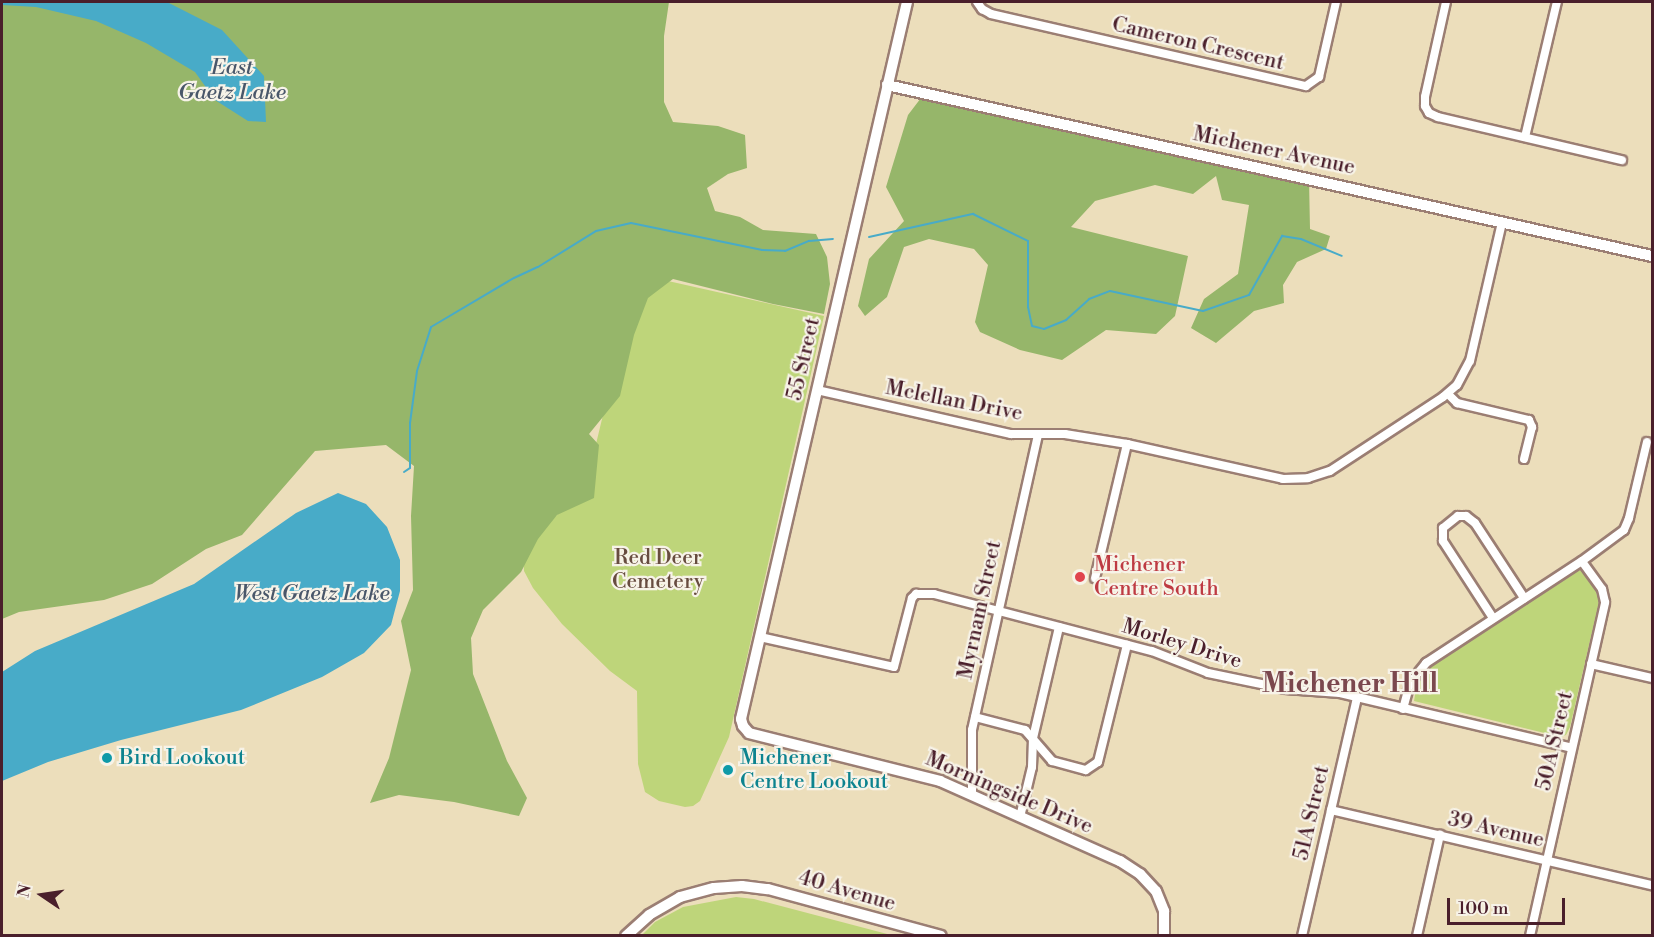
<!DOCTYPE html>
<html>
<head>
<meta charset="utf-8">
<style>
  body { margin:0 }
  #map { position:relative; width:1654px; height:937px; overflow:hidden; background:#ecdebb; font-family:"Libre Bodoni",serif }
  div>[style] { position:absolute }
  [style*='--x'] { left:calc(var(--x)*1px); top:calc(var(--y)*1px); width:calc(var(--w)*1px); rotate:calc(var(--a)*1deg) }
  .green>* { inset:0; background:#bed57a }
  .forest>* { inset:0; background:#96b66a }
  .water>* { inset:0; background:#48abc8 }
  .stream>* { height:2px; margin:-1px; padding:0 1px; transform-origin:1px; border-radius:1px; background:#48abc8 }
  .roads { filter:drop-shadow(2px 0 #9b7e73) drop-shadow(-2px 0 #9b7e73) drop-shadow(0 2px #9b7e73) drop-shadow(0 -2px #9b7e73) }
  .street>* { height:8px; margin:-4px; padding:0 4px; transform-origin:4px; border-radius:4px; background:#fff }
  .secondary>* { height:10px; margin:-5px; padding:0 5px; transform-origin:5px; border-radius:5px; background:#fff }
  .dots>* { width:16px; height:16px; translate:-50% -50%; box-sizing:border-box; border:3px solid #f7f3e8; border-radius:50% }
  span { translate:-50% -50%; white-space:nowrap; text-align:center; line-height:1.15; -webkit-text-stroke:4.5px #f7f3e8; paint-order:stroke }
  .street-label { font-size:21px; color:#4a1f2b }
  .park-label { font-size:21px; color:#674c3f }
  .health-label { font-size:21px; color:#be3a42 }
  .left { translate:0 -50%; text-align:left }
  .culture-label { font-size:21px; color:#0d838f }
  .water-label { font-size:22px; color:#49576a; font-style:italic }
  .district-label { font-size:27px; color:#7b484e; font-weight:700 }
  .frame { position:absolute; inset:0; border:3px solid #4a1f2b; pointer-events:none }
  .north { position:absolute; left:12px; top:865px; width:60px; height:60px; -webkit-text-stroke:4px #f7f3e8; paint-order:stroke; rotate:283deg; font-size:16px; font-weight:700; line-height:24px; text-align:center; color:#4a1f2b }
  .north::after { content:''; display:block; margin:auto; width:21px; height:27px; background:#4a1f2b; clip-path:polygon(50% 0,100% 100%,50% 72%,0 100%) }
  .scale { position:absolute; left:1447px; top:898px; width:118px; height:27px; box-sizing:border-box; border:3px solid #4a1f2b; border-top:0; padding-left:8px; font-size:18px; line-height:21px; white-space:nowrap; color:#4a1f2b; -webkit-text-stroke:4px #f7f3e8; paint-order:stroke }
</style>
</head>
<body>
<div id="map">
  <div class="green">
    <i style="clip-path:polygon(668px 281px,824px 316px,729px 737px,700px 801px,693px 806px,685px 807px,659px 801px,645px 792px,638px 764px,637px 691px,610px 671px,562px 624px,533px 588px,524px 571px,523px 555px,545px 524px,584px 494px,632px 294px)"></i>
    <i style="clip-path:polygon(1574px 569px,1582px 571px,1596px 591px,1599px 602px,1570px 727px,1566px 735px,1561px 737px,1414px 701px,1417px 683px,1429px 668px)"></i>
    <i style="clip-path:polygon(736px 897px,754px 899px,891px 935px,642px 935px,655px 922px,683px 907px)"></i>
  </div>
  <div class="forest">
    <i style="clip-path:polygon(2px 2px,669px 2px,664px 36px,664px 102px,673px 122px,718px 126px,745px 135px,747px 168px,728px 174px,707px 188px,715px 211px,740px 217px,763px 230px,816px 234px,827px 257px,830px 284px,824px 314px,773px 304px,673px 279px,648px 298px,634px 335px,620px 396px,589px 434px,599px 445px,594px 498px,557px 515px,538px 539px,521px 572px,483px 610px,471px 638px,473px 674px,507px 761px,527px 798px,519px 816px,454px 802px,399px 795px,370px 803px,389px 758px,411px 670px,401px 621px,413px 590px,411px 516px,414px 466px,386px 445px,315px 451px,242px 535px,206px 549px,152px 584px,104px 600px,19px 612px,2px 619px)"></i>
    <i style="clip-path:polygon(924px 94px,1309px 179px,1310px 229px,1330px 236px,1326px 249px,1297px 262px,1283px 285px,1284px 303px,1254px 311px,1216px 343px,1191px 328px,1204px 299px,1238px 274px,1249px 205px,1222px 200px,1216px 176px,1193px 194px,1155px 185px,1095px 201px,1071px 227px,1188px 256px,1175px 316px,1156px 334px,1106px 330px,1062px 360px,1020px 350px,980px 332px,975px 322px,988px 265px,974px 249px,929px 239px,904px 247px,887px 297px,865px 316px,858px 306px,869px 259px,904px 221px,886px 187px,908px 115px)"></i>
  </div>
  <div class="water">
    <i style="clip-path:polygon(2px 2px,167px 2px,222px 30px,264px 76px,266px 122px,248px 121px,215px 100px,195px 72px,146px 43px,96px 21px,36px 7px,2px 5px)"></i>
    <i style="clip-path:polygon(338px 493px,366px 504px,387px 527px,400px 560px,400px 591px,391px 625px,364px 653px,322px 677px,241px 710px,121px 740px,48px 762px,2px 781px,2px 672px,35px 651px,194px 584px,296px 513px)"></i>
  </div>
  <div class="stream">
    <i style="--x:869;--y:237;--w:107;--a:-12.5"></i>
    <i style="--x:973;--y:214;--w:61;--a:26.1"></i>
    <i style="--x:1028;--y:241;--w:66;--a:90"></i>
    <i style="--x:1028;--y:307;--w:19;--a:78"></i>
    <i style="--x:1032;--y:326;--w:12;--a:14"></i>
    <i style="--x:1044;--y:329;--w:24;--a:-22"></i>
    <i style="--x:1066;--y:320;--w:31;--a:-42"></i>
    <i style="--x:1089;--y:299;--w:22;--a:-21"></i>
    <i style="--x:1110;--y:291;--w:95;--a:12.1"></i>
    <i style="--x:1203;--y:311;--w:49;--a:-19.2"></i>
    <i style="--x:1249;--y:295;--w:68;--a:-60.8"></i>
    <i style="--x:1282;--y:236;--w:19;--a:9"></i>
    <i style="--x:1301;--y:239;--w:44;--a:22.5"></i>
    <i style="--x:404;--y:472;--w:7;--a:-34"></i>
    <i style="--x:410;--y:468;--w:45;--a:-90"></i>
    <i style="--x:410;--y:423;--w:52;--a:-82.3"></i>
    <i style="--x:417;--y:371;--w:46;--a:-72.3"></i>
    <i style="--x:431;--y:327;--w:96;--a:-30.6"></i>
    <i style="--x:514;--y:278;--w:26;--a:-25"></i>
    <i style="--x:538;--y:267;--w:68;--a:-31.8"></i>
    <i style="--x:596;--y:231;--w:36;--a:-13"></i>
    <i style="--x:631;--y:223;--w:134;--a:11.6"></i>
    <i style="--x:762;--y:250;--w:23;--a:2"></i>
    <i style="--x:785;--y:251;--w:26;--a:-23"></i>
    <i style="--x:809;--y:241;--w:24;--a:-5"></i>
  </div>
  <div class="roads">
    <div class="street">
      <i style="--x:977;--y:2;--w:9;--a:54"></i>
      <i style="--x:982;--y:9;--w:10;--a:29"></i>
      <i style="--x:991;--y:14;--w:323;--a:12.9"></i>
      <i style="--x:1306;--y:86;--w:16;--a:-35"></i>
      <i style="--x:1319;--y:77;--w:77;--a:-77.2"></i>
      <i style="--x:1446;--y:2;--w:97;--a:102.5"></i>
      <i style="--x:1425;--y:97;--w:9;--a:90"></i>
      <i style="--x:1425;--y:106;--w:8;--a:60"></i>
      <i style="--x:1429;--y:113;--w:10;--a:24"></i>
      <i style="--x:1438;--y:117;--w:189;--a:13.2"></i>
      <i style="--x:1525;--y:137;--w:139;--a:-76.7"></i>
      <i style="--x:817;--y:390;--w:199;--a:12.8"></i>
      <i style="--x:1011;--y:434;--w:54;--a:0"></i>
      <i style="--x:1065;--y:434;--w:63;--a:9.2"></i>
      <i style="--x:1127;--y:444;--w:138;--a:103.4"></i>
      <i style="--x:1448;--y:394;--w:13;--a:45"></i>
      <i style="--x:1457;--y:403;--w:74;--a:13.3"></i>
      <i style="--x:1529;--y:420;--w:8;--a:67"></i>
      <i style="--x:1532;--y:427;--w:33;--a:104"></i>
      <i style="--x:1127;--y:444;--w:160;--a:12.6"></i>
      <i style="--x:1283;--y:479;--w:25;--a:-2"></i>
      <i style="--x:1308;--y:478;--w:23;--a:-18"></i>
      <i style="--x:1330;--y:471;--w:135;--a:-33.2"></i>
      <i style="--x:1443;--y:397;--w:18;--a:-41"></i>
      <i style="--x:1457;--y:385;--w:27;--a:-62"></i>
      <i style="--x:1470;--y:361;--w:143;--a:-77"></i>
      <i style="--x:1493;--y:618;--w:92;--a:-123"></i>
      <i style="--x:1443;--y:541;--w:13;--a:-90"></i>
      <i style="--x:1443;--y:528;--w:19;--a:-39"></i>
      <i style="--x:1458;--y:516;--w:8;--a:0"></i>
      <i style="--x:1466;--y:516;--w:11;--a:38"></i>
      <i style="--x:1475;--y:523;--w:90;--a:56.8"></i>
      <i style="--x:760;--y:637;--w:137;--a:12.6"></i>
      <i style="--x:894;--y:667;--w:71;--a:-75.4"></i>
      <i style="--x:912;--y:598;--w:6;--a:-45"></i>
      <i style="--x:916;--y:594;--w:18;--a:0"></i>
      <i style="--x:934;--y:594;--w:225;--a:14.7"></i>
      <i style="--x:1152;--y:651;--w:60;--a:21.4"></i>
      <i style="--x:1208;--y:673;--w:79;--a:11.7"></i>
      <i style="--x:1285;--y:689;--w:55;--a:4.2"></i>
      <i style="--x:1340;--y:693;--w:238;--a:13.3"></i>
      <i style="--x:1591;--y:664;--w:63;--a:12.9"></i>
      <i style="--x:1403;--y:709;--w:27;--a:-75"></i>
      <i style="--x:1410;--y:683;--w:26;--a:-51"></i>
      <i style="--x:1426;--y:663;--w:186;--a:-33.2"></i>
      <i style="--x:1582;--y:561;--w:52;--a:-36.4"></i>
      <i style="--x:1624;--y:530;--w:13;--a:-67"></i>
      <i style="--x:1629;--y:518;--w:78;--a:-76.7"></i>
      <i style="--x:975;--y:717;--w:52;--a:14.6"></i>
      <i style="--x:1025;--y:730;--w:41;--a:48.9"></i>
      <i style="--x:1052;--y:761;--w:35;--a:15"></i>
      <i style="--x:1086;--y:770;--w:14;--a:-34"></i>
      <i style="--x:1098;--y:762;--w:121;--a:-76.1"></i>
      <i style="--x:972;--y:794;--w:64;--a:-90"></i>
      <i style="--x:972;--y:730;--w:302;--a:-77.4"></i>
      <i style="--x:1331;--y:810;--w:330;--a:13.2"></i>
      <i style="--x:1020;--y:817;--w:51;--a:-76.5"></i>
      <i style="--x:1032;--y:767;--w:29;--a:-88"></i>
      <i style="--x:1033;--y:738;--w:114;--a:-76.8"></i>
      <i style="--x:1302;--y:936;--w:244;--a:-77"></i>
      <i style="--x:1417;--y:936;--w:104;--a:-77.2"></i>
      <i style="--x:1530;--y:936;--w:342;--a:-77.3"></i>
      <i style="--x:1605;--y:602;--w:13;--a:-103"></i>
      <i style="--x:1602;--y:589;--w:34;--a:-126"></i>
    </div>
    <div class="secondary">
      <i style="--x:907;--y:2;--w:736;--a:103.04"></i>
      <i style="--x:741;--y:719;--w:7;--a:74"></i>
      <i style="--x:743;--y:726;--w:9;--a:49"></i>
      <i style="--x:749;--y:733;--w:197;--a:14.1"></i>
      <i style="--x:940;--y:781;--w:197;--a:24"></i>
      <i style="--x:1120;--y:861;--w:24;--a:33"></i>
      <i style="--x:1140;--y:874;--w:23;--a:47"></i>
      <i style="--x:1156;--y:891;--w:22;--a:68"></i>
      <i style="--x:1164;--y:911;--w:25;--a:90"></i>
      <i style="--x:887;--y:85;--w:784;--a:12.6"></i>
      <i style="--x:626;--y:936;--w:31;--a:-42"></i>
      <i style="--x:649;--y:915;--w:36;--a:-30"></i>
      <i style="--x:680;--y:897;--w:35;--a:-15"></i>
      <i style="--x:714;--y:888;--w:28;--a:-4"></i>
      <i style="--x:742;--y:886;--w:26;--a:7"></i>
      <i style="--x:768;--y:889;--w:179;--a:15.2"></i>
    </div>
  </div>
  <div class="dots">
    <i style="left:1080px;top:577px;background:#e0444e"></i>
    <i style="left:107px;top:758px;background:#0f9aa8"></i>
    <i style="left:728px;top:770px;background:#0f9aa8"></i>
  </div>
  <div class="street-label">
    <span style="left:1198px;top:44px;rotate:13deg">Cameron Crescent</span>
    <span style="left:1274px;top:151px;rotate:12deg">Michener Avenue</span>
    <span style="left:804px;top:359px;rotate:-77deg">55 Street</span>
    <span style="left:954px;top:401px;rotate:11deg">Mclellan Drive</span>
    <span style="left:980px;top:610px;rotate:-78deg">Myrnam Street</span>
    <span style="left:1182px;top:644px;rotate:17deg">Morley Drive</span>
    <span style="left:1555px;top:741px;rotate:-77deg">50A Street</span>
    <span style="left:1009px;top:793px;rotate:23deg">Morningside Drive</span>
    <span style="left:1312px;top:813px;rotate:-77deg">51A Street</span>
    <span style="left:1496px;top:830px;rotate:13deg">39 Avenue</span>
    <span style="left:847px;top:891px;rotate:16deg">40 Avenue</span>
  </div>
  <div class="park-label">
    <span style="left:658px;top:570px">Red Deer<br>Cemetery</span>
  </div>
  <div class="health-label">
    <span class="left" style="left:1094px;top:577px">Michener<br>Centre South</span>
  </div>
  <div class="culture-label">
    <span class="left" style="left:119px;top:758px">Bird Lookout</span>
    <span class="left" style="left:740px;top:770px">Michener<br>Centre Lookout</span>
  </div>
  <div class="water-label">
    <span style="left:232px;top:80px">East<br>Gaetz Lake</span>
    <span style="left:312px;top:594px">West Gaetz Lake</span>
  </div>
  <div class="district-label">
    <span style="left:1350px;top:685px">Michener Hill</span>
  </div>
  <div class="frame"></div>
  <div class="north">N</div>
  <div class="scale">100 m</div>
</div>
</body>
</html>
